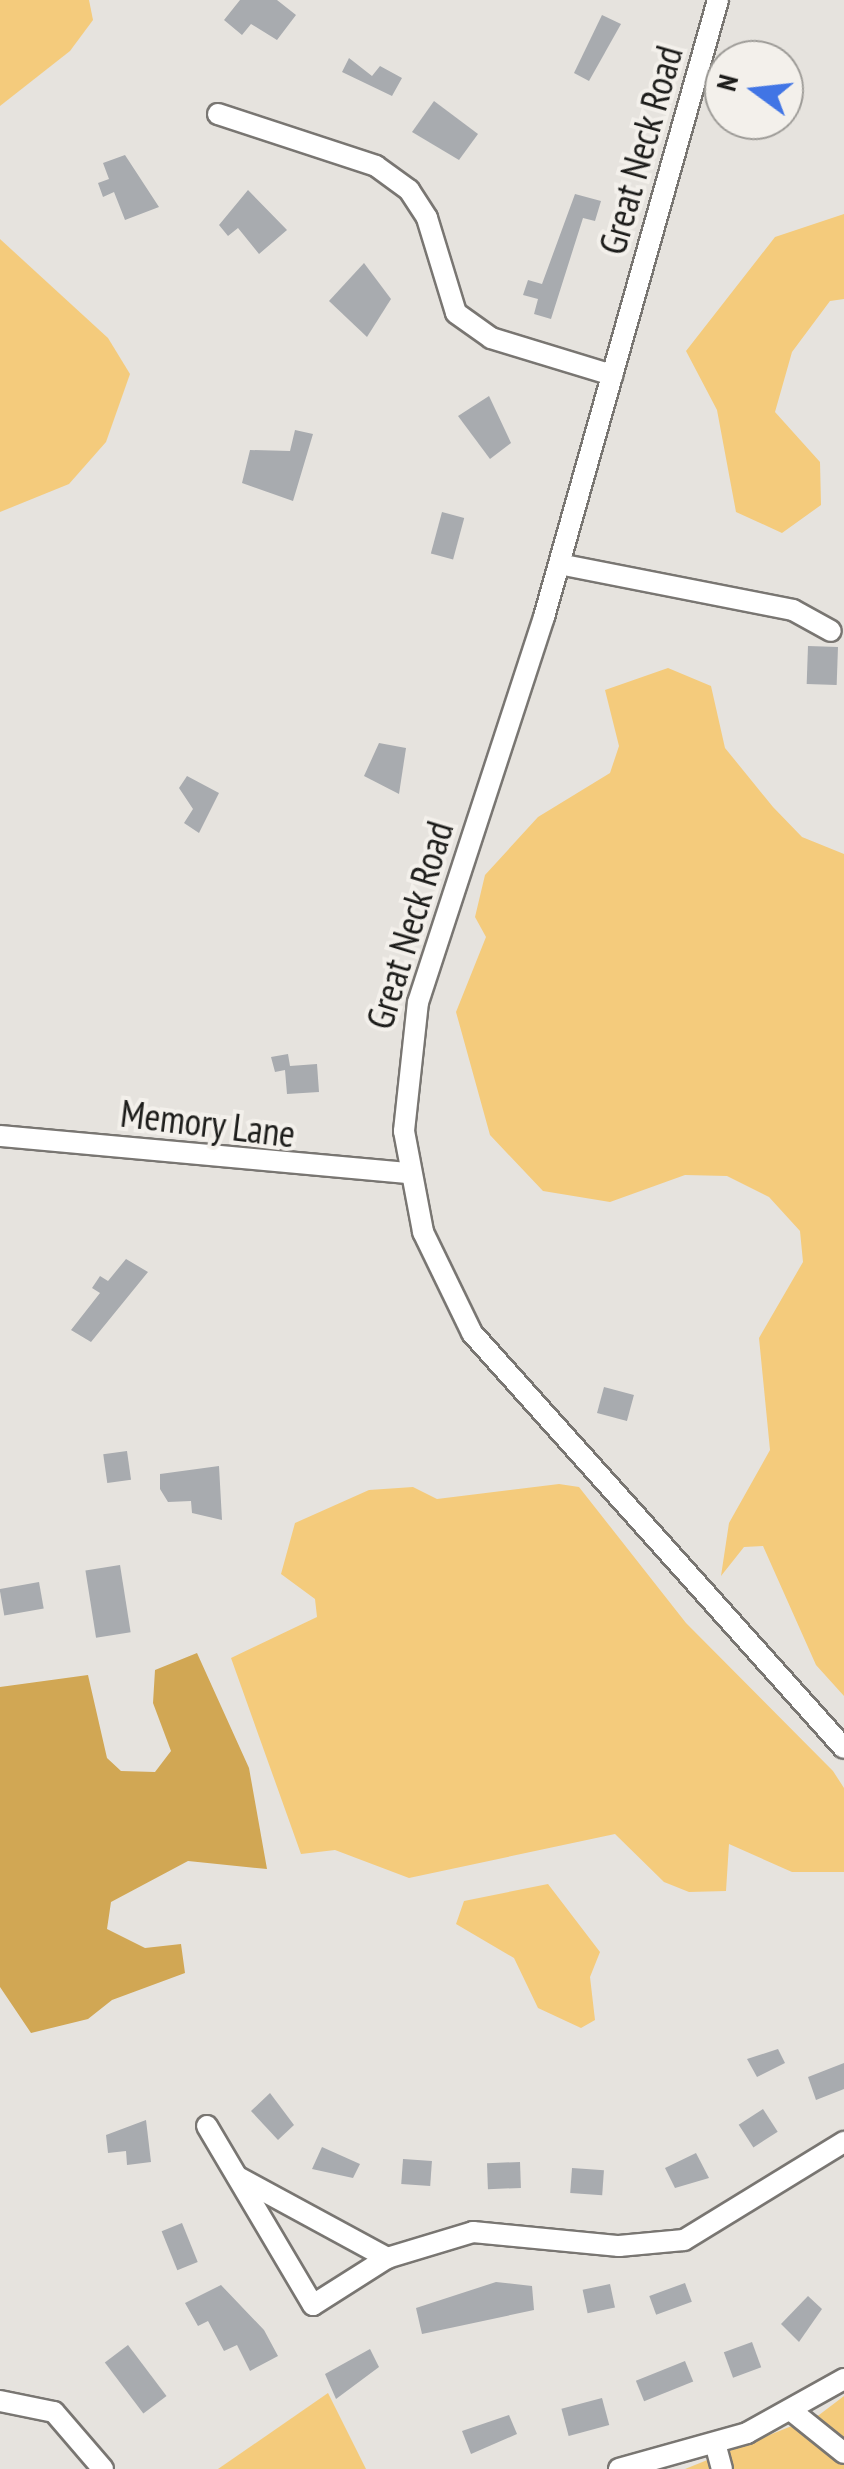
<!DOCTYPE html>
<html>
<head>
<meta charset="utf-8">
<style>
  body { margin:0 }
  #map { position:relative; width:844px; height:2469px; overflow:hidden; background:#e6e3de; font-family:"PT Sans Narrow",sans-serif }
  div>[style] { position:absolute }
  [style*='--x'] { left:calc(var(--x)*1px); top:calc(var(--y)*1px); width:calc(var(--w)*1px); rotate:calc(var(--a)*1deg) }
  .green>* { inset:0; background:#f4cb7c }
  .water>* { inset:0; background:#d1a754 }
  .building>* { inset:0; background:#a8abaf; transform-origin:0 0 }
  .roads { filter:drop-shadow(2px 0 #797672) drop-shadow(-2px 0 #797672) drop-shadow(0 2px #797672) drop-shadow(0 -2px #797672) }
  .minor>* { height:20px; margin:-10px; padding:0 10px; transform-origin:10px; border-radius:10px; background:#fff }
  span { translate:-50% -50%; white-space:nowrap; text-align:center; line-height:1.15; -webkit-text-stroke:8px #f3f0eb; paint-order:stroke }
  .street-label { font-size:38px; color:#1c1c1a }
  .north { position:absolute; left:704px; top:40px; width:100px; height:100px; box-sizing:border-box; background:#f3f0eb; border:2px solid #9d9b97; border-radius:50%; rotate:285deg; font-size:28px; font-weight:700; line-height:40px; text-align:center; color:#1c1c1a }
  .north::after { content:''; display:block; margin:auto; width:35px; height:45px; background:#4175e5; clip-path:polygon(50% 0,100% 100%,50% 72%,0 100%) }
</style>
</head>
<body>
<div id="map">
  <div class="green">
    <i style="clip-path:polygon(0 0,89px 0,93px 20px,70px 51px,0 106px)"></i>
    <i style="clip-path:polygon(844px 214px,844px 299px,830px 301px,792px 352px,775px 412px,820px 462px,821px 505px,782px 533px,736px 512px,717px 410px,686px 351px,775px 237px)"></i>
    <i style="clip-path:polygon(0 239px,108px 338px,130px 374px,106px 442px,69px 484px,0 512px)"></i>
    <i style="clip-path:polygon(668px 668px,711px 686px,725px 748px,773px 807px,802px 837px,844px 854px,844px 1696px,816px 1665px,763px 1546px,744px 1547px,721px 1576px,729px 1523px,770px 1450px,759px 1338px,803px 1262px,800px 1231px,769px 1197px,727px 1176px,685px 1175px,610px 1202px,543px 1191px,490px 1135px,456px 1012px,486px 937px,475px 917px,485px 875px,538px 817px,610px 773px,619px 746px,605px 690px)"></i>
    <i style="clip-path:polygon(559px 1484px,579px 1487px,686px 1623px,833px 1771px,844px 1788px,844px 1872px,792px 1872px,729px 1844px,726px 1891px,689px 1892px,664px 1882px,615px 1834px,409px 1878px,335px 1850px,301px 1854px,231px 1658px,317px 1617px,315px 1599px,281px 1574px,295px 1523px,369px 1490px,413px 1487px,437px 1499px)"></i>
    <i style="clip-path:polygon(548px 1884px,600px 1952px,590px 1977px,595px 2020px,581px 2028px,538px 2008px,514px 1958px,456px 1924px,464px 1901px)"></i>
    <i style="clip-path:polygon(328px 2393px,366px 2469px,218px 2469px)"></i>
    <i style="clip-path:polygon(844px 2396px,844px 2469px,685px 2469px,819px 2415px)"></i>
  </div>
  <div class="water">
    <i style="clip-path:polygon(197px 1653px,249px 1768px,267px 1869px,188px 1861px,111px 1902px,107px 1929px,145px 1948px,181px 1944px,185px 1973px,112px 2000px,88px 2019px,31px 2033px,0 1987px,0 1687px,88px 1675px,107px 1758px,121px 1771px,155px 1772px,171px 1751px,153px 1703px,155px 1670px)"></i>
  </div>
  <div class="building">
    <i style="clip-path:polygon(240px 0,277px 0,296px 15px,277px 40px,251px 24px,242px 35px,224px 20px)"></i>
    <i style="clip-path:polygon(602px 15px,621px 24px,589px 81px,574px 73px)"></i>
    <i style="clip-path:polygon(349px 58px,372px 76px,380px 66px,402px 78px,392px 96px,342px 72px)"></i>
    <i style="clip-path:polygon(434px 101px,478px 134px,459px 160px,412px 132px)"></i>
    <i style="clip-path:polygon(125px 155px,159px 207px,125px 220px,114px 192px,103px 197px,98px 183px,109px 179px,103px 163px)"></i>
    <i style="clip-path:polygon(248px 190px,287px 230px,259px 254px,238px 228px,228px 236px,219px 225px)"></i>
    <i style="clip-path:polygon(575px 194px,601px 201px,595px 221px,583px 218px,551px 319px,534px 314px,538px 299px,523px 295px,528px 280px,542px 284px)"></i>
    <i style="clip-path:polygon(364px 263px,391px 299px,367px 337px,329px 301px)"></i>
    <i style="clip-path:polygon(489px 396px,511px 443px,490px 459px,458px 416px)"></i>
    <i style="clip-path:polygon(295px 430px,313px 434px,293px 501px,242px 483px,250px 450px,290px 451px)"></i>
    <i style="left:442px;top:512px;width:23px;height:43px;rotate:15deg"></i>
    <i style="left:808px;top:646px;width:30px;height:38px;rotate:2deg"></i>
    <i style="clip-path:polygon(379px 743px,406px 748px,399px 794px,364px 776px)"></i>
    <i style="clip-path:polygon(187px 776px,219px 793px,199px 833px,184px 823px,193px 809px,179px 788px)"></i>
    <i style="clip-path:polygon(288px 1054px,290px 1066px,317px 1064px,319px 1092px,287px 1094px,285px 1070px,275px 1072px,271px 1057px)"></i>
    <i style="clip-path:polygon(126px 1259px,148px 1272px,91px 1342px,71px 1330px,100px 1293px,92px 1288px,100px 1276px,108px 1281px)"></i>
    <i style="left:604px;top:1387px;width:31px;height:27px;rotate:15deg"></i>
    <i style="left:127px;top:1451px;width:29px;height:24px;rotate:82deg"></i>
    <i style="clip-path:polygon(219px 1466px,222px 1520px,192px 1513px,191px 1501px,168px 1502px,160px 1489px,160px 1474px)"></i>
    <i style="left:120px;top:1565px;width:68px;height:35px;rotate:81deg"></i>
    <i style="left:39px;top:1582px;width:27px;height:40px;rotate:80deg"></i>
    <i style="clip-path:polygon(778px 2049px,785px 2063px,757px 2077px,747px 2059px)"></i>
    <i style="clip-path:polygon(844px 2063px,844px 2089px,816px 2100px,808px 2077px)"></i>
    <i style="clip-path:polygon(270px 2093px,294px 2125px,278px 2140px,251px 2111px)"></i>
    <i style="left:763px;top:2109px;width:27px;height:29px;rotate:57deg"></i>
    <i style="clip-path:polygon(146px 2120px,151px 2162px,127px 2165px,126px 2151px,108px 2153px,106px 2135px)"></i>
    <i style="clip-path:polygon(322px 2147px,360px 2164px,353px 2178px,312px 2169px)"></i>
    <i style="clip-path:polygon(696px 2153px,709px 2178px,675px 2188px,665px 2168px)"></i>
    <i style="left:403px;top:2159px;width:29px;height:25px;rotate:4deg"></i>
    <i style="left:520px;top:2162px;width:26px;height:33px;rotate:88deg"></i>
    <i style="left:572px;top:2168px;width:32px;height:25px;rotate:4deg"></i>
    <i style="left:182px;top:2223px;width:42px;height:22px;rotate:68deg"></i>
    <i style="clip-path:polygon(496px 2282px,532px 2286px,534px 2310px,422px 2334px,416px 2308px)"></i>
    <i style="left:685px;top:2283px;width:20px;height:38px;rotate:70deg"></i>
    <i style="left:610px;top:2284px;width:24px;height:28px;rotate:78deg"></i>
    <i style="clip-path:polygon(221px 2285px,264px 2330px,278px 2356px,250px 2371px,237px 2345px,224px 2351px,208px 2321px,198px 2326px,185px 2303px)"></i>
    <i style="clip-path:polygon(808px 2296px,822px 2309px,799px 2342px,781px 2324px)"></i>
    <i style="left:752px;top:2342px;width:27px;height:30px;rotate:70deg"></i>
    <i style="left:128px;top:2345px;width:64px;height:29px;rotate:53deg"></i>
    <i style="clip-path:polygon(370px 2349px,379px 2367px,336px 2399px,325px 2374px)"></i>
    <i style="left:685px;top:2361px;width:22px;height:53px;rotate:68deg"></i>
    <i style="left:602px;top:2398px;width:28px;height:42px;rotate:75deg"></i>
    <i style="clip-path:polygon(509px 2415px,517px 2434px,471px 2454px,462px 2431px)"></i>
  </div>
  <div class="roads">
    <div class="minor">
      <i style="--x:718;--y:0;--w:641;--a:105.75"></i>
      <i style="--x:544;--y:617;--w:405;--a:108.1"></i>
      <i style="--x:418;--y:1002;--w:130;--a:96.2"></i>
      <i style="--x:404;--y:1131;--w:103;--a:79.3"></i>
      <i style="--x:423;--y:1232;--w:112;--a:64.1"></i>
      <i style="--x:472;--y:1333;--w:557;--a:48.13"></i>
      <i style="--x:218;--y:114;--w:166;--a:18.2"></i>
      <i style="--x:376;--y:166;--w:41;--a:36"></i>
      <i style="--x:409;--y:190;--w:33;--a:57"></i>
      <i style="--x:427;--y:218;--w:99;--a:73"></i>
      <i style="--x:456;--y:313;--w:43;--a:35.5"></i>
      <i style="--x:491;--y:338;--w:127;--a:17"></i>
      <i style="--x:559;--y:564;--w:238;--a:11.1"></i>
      <i style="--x:793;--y:610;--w:43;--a:28.9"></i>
      <i style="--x:0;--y:1136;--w:410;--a:5.2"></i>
      <i style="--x:207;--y:2126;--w:208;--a:59.4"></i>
      <i style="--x:313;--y:2305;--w:88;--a:-32.4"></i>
      <i style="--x:387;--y:2258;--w:90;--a:-16.8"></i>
      <i style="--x:473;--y:2232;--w:147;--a:5.5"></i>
      <i style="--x:619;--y:2246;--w:65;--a:-5.3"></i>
      <i style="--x:684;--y:2240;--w:188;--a:-31.5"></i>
      <i style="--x:238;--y:2177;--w:170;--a:28.5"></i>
      <i style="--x:0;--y:2401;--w:55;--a:11.5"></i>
      <i style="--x:54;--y:2412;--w:75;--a:49.3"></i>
      <i style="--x:793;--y:2412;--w:65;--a:38.8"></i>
      <i style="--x:715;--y:2443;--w:27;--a:75"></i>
      <i style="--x:619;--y:2469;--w:133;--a:-15.7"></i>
      <i style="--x:747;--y:2433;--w:111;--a:-29.1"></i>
    </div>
  </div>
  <div class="street-label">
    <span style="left:640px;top:150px;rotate:-74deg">Great Neck Road</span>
    <span style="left:409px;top:925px;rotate:-73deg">Great Neck Road</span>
    <span style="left:208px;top:1123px;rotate:7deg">Memory Lane</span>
  </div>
  <div class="north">N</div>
</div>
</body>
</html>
